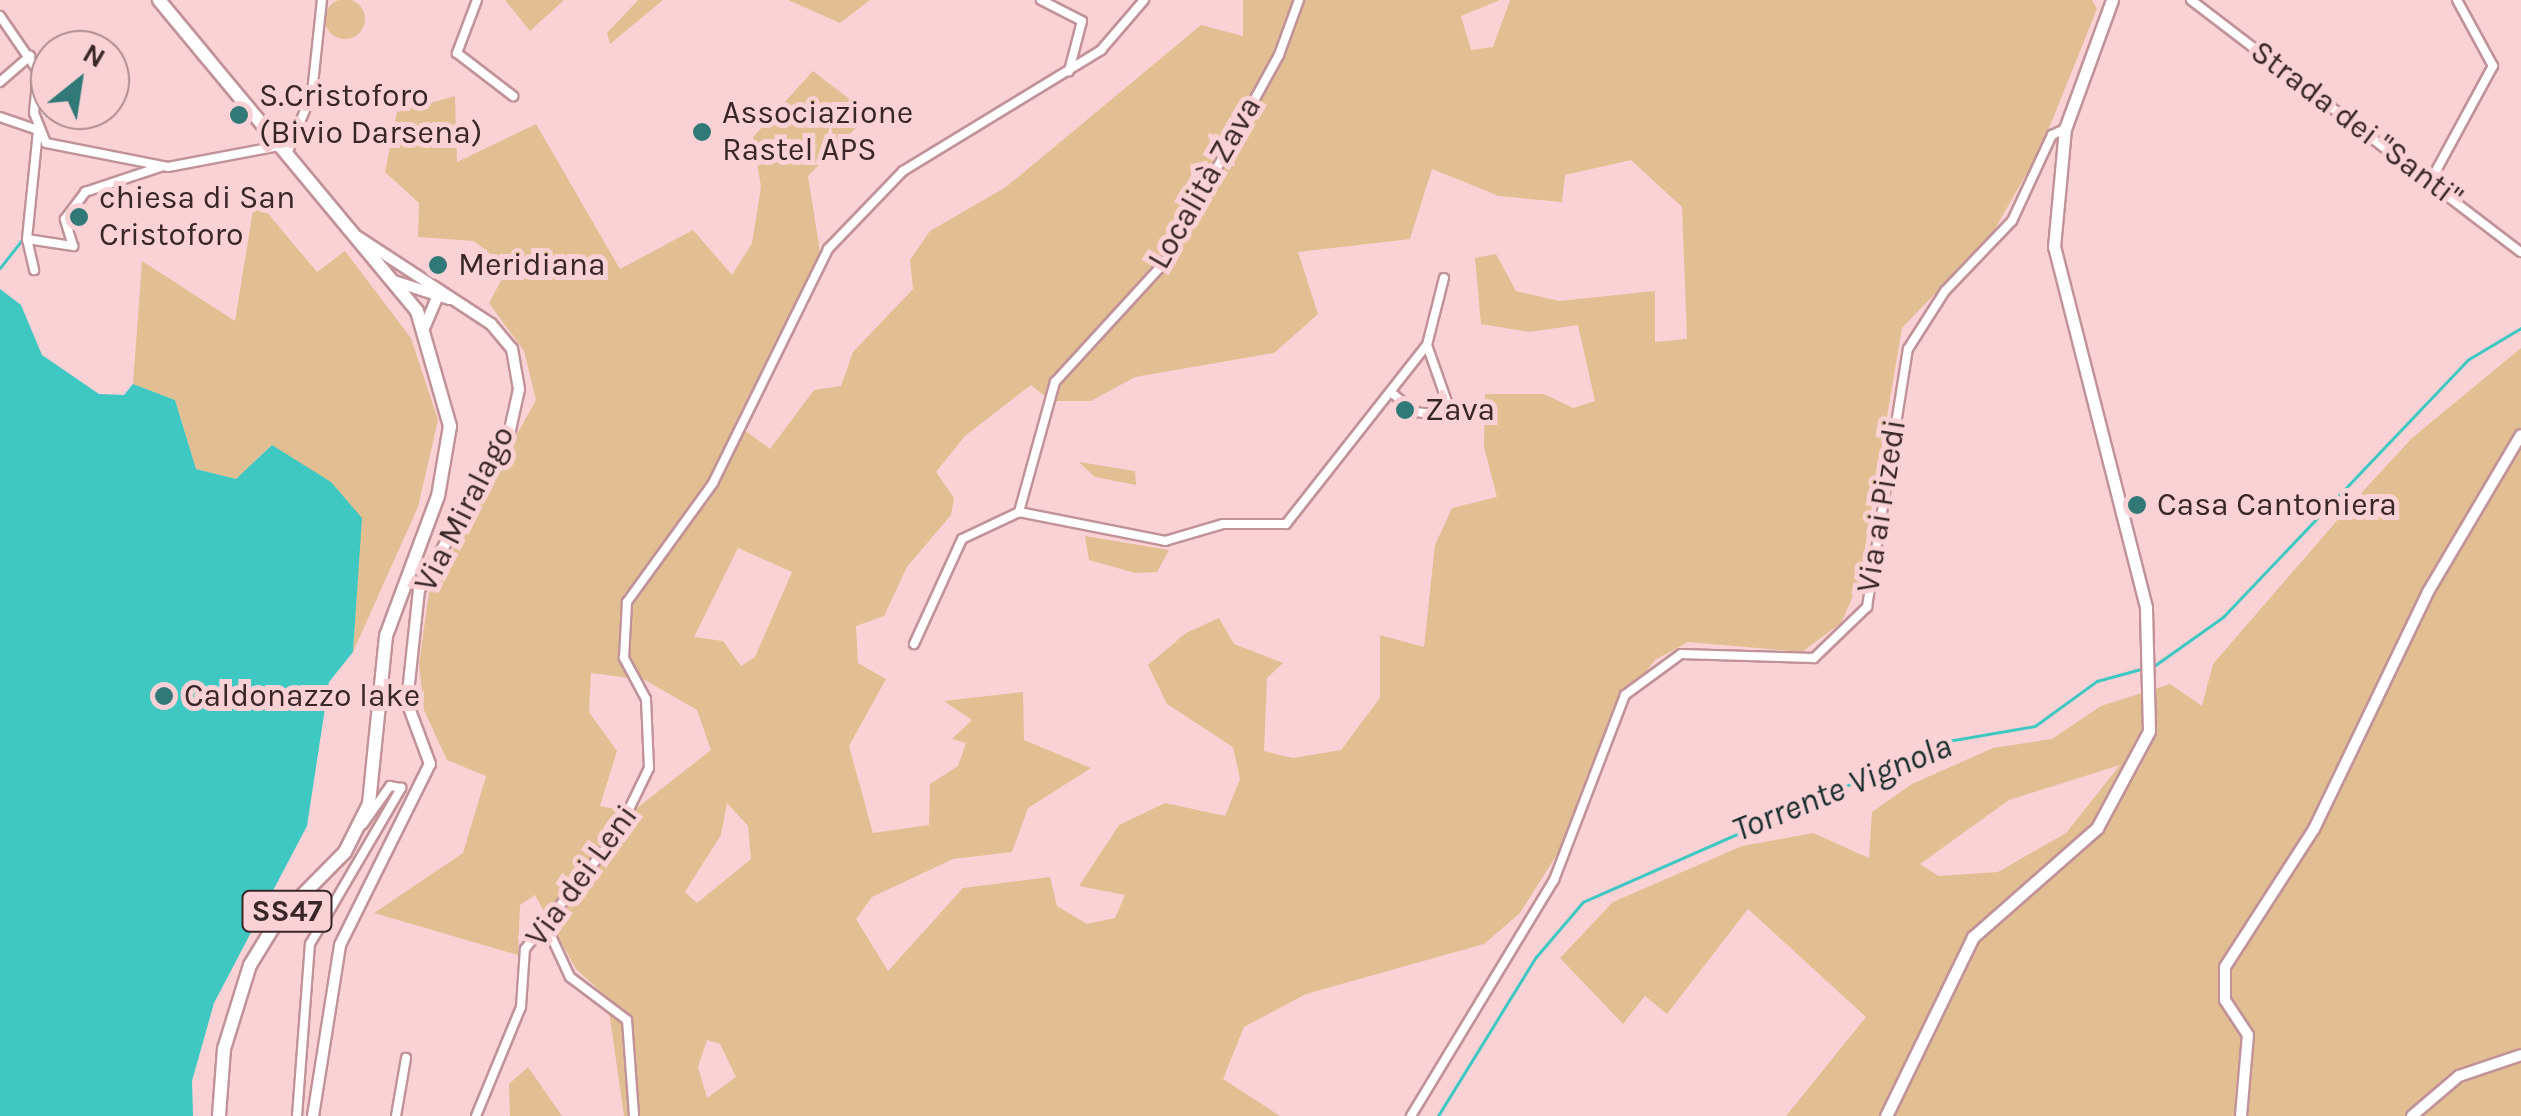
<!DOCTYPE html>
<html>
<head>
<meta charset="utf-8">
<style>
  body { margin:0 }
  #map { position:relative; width:2521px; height:1116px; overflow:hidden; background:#fad2d6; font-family:Karla,sans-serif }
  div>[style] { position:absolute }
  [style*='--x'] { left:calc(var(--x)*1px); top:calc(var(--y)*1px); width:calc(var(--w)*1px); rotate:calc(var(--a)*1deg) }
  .green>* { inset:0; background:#e2be93 }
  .round { border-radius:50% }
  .water>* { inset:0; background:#3fc8c2 }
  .stream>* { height:2.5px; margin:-1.25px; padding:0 1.25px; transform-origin:1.25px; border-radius:1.25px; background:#3fc8c2 }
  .roads { filter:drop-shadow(2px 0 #c19398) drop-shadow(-2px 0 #c19398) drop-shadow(0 2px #c19398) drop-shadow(0 -2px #c19398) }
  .minor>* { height:8px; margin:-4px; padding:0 4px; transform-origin:4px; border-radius:4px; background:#fff }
  .tertiary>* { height:10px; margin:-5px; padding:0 5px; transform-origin:5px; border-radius:5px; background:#fff }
  .secondary>* { height:11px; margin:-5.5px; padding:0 5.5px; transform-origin:5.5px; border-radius:5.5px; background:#fff }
  .primary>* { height:12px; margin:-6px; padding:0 6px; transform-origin:6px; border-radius:6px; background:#fff }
  .trunk>* { height:12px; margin:-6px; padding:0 6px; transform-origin:6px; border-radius:6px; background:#fff }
  .dots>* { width:28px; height:28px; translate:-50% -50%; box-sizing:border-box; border:5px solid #fad2d6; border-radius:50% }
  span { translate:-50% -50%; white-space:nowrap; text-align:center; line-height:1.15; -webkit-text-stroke:10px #fad2d6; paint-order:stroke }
  .shield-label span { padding:2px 8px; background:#fad2d6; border:2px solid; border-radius:8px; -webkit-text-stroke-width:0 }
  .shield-label { font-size:30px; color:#382628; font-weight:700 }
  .poi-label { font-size:32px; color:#382628 }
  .left { translate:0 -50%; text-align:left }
  .street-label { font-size:32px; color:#382628 }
  .water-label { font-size:35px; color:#182e2d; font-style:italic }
  .north { position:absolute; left:30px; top:30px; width:100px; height:100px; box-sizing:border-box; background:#fad2d6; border:2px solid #ac8d90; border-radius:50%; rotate:30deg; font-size:28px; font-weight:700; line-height:40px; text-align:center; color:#382628 }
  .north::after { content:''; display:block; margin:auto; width:35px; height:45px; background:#317976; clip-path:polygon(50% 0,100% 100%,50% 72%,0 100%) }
</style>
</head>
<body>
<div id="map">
  <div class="green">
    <i class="round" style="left:325px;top:-1px;width:40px;height:40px"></i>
    <i style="clip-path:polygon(505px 0,564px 0,530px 31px)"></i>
    <i style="clip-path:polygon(638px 0,663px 0,610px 44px,607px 33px)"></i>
    <i style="clip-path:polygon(788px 0,870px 0,840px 23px)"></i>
    <i style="clip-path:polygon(evenodd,1243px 0,1500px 0,1461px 16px,1471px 50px,1493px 47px,1510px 0,2092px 0,2097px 9px,2041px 148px,1991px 236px,1902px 328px,1859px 583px,1841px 623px,1802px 652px,1688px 642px,1655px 660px,1616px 711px,1561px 848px,1520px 913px,1484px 944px,1306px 994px,1244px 1027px,1223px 1079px,1280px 1116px,624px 1116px,607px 997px,576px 969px,535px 895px,520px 905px,518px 955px,374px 913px,463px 853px,486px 776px,447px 760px,424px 710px,419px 664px,429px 592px,536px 400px,524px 351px,489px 303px,508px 268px,474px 241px,418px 237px,419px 203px,385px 172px,397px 112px,455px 96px,457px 162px,536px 124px,620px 269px,693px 230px,732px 275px,752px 243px,761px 187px,753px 137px,813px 71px,857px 105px,864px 120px,808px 176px,820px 252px,735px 423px,770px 449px,814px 390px,841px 386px,853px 352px,913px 289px,910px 260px,930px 231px,1006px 187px,1201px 25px,1243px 36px,1243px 0,1631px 160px,1682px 207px,1687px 339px,1655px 342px,1655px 291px,1559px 301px,1516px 291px,1496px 254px,1475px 258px,1481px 324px,1529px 332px,1578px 325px,1595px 401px,1573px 408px,1544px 394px,1485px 394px,1484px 447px,1497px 497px,1452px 508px,1435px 545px,1424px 647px,1380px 635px,1380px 698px,1341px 750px,1293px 758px,1264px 751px,1267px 678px,1283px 663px,1234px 644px,1219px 618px,1186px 633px,1148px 665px,1167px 704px,1233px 747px,1240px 779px,1225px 816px,1165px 803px,1119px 825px,1079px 886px,1125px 895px,1115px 918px,1087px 924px,1057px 906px,1050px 877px,963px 888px,888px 971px,856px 919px,872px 897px,953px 859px,1012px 852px,1028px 808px,1091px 768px,1024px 740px,1023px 692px,944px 701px,972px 720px,952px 739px,966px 743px,958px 766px,930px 784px,929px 825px,873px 833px,849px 746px,886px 679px,858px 663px,856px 626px,884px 616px,907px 567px,951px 515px,954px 498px,936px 472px,965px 436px,1031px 385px,1051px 401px,1091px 401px,1135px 377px,1274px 353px,1318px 314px,1298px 252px,1410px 239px,1432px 169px,1499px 196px,1562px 202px,1565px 175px,1631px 160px,1243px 0,738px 548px,792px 572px,755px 657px,741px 666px,723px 641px,694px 637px,738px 548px,1243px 0,591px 673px,645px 680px,697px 710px,711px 750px,632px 812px,600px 806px,617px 751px,589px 712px,591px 673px,1243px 0,727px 803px,748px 826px,751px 859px,697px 903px,685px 892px,721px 835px,727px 803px,1243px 0,707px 1040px,720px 1044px,736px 1077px,707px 1098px,698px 1067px,707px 1040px)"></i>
    <i style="clip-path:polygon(255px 198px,317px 272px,345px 251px,411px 338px,438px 420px,418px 507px,353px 652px,361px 517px,272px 445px,236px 479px,196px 469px,175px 400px,133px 384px,142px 261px,235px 321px)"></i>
    <i style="clip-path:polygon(2521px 348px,2521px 1116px,1889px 1116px,1975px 938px,2099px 830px,2120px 800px,2141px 766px,2155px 689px,2170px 684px,2202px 706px,2213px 664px,2354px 501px,2412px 438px)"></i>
    <i style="clip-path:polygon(1079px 462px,1135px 471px,1136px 485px,1095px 477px)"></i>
    <i style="clip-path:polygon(1085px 536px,1169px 550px,1157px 572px,1135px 573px,1089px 560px)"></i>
    <i style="clip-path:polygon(evenodd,2151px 690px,2147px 730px,2095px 827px,1971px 935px,1883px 1116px,1786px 1116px,1866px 1017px,1748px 909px,1667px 1014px,1645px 996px,1623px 1024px,1560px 958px,1613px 902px,1742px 846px,1813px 833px,1869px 858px,1872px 812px,1912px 784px,1993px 748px,2052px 739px,2101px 706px,2151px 690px,2120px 765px,2066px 833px,1998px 872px,1939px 876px,1920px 864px,2009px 800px,2120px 765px)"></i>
    <i style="clip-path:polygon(528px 1067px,562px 1116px,510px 1116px,509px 1084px)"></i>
  </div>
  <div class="water">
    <i style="clip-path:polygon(0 289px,21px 305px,42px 355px,99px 394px,124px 395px,133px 384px,175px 400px,196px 469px,236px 479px,272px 445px,331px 482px,362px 518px,353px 652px,329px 682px,307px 826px,214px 1003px,192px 1081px,193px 1116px,0 1116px)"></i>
  </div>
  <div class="stream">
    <i style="--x:0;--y:268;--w:37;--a:-52"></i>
    <i style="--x:2154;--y:666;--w:85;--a:-35.4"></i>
    <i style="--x:2223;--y:617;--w:356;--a:-46.4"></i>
    <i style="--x:2469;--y:359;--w:61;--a:-30.8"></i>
    <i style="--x:1438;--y:1116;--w:187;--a:-58.4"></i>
    <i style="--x:1536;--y:957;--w:72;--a:-49.5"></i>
    <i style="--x:1583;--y:902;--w:399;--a:-23.8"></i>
    <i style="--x:1948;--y:741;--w:88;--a:-9.8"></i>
    <i style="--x:2035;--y:726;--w:77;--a:-36"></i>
    <i style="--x:2097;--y:681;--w:46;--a:-15.3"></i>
  </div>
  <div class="roads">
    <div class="minor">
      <i style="--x:477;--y:0;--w:57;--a:110.7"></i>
      <i style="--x:457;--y:53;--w:71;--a:37.5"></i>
      <i style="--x:1041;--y:0;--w:46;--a:27.1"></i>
      <i style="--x:1082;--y:21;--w:52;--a:104.6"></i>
      <i style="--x:1299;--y:0;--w:59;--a:110"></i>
      <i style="--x:1279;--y:55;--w:236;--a:118.8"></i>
      <i style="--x:1165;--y:262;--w:163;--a:132.5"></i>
      <i style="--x:1055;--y:382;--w:135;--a:105.5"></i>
      <i style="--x:1019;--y:512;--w:149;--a:11.2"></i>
      <i style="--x:1165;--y:541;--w:60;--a:-16.3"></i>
      <i style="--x:1223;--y:524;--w:63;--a:0"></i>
      <i style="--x:1286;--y:524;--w:228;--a:-51.8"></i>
      <i style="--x:2191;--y:0;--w:415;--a:37.4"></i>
      <i style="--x:0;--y:16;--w:67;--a:55.4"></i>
      <i style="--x:38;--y:71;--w:42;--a:95.4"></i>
      <i style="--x:34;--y:113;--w:32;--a:68"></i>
      <i style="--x:46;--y:143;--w:124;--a:11.1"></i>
      <i style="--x:168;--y:167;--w:113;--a:-10.7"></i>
      <i style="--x:0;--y:82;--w:40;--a:-41"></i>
      <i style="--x:0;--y:117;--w:40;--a:18.9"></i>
      <i style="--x:287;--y:154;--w:66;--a:-67.7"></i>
      <i style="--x:312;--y:93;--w:94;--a:-83.9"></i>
      <i style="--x:2431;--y:180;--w:130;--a:-61.5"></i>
      <i style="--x:2493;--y:66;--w:75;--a:-118.6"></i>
      <i style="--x:27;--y:239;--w:47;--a:8.7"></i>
      <i style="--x:73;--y:246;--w:28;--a:-107"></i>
      <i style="--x:65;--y:219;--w:34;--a:-53"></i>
      <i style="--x:85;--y:192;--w:82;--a:-18.4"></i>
      <i style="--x:27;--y:239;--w:110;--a:-84.2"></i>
      <i style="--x:27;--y:239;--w:32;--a:77"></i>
      <i style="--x:1392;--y:393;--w:30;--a:40"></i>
      <i style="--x:1415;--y:412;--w:37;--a:6"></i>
      <i style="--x:1452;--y:416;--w:75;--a:-109.4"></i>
      <i style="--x:1427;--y:345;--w:69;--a:-75.8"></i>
      <i style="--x:914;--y:644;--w:115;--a:-65.4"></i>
      <i style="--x:962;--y:539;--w:63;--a:-25.3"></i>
      <i style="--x:544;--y:921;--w:62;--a:65.1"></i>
      <i style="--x:570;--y:977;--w:71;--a:37"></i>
      <i style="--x:627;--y:1020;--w:96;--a:85.8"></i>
      <i style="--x:297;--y:1116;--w:172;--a:-85.7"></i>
      <i style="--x:310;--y:944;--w:181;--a:-59.7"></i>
      <i style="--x:401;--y:788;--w:11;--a:-170"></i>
      <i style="--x:390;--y:786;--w:47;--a:125.4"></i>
      <i style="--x:396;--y:1116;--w:59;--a:-80.2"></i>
      <i style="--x:476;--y:1116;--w:118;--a:-67.6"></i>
      <i style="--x:521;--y:1007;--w:58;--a:-86.1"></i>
      <i style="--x:525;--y:949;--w:147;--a:-51.3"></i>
      <i style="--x:617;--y:834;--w:73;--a:-64.1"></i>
      <i style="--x:649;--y:768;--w:69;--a:-92.5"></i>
      <i style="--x:646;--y:699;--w:47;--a:-118.2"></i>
      <i style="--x:624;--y:658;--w:56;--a:-86.9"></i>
      <i style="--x:627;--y:602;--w:147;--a:-54.1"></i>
      <i style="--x:713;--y:483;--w:261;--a:-63.8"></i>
      <i style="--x:828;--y:249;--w:108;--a:-46.1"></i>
      <i style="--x:903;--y:171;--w:232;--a:-31.4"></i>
      <i style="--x:1101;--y:50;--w:66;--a:-49.3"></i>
      <i style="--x:1411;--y:1116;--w:276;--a:-58.8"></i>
      <i style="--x:1554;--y:880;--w:198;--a:-69"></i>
      <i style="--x:1625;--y:695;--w:69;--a:-36.2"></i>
      <i style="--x:1681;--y:654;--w:133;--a:1.7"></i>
      <i style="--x:1814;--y:658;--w:74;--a:-43.9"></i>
      <i style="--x:1867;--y:607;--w:261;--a:-81"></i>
      <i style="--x:1908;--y:349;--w:69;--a:-57.5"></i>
      <i style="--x:1945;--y:291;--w:97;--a:-46.3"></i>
      <i style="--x:2012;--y:221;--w:95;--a:-65.1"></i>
      <i style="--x:2052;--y:135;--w:14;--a:-25"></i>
    </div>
    <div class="tertiary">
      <i style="--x:394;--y:281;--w:58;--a:18.1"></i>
      <i style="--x:425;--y:326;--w:34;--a:-67"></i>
      <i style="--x:313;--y:1116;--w:173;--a:-81"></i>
      <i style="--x:340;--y:945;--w:202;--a:-63.6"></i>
      <i style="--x:430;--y:764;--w:66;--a:-110.4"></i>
      <i style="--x:407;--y:702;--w:113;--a:-83.9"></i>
      <i style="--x:419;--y:590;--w:184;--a:-60.4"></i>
      <i style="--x:510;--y:430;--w:42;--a:-77.6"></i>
      <i style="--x:519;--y:389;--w:41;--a:-99.9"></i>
      <i style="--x:512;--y:349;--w:33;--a:-130"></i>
      <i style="--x:491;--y:324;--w:159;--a:-146.8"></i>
      <i style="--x:2241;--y:1116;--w:81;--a:-85.1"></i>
      <i style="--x:2248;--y:1035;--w:42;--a:-123.3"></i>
      <i style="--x:2225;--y:1000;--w:33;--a:-90"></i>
      <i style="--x:2225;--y:967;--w:164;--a:-57.2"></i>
      <i style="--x:2314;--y:829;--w:263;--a:-64.3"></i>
      <i style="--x:2428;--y:592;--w:182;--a:-59.4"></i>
      <i style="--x:2412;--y:1116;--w:62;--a:-40.4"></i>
      <i style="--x:2459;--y:1076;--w:65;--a:-18.7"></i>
    </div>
    <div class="secondary">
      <i style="--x:1886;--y:1116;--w:199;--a:-64.1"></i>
      <i style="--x:1973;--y:937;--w:165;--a:-41.3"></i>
      <i style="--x:2097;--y:828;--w:110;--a:-61.8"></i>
      <i style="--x:2149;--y:731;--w:124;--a:-91.4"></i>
      <i style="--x:2146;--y:607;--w:372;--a:-104.3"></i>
      <i style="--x:2054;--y:247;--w:119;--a:-84.7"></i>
      <i style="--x:2065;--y:129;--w:137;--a:-70"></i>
    </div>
    <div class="primary">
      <i style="--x:207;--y:58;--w:329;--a:50.3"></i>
      <i style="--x:417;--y:311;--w:120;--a:74"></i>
      <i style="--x:450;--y:426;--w:71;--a:99.7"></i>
      <i style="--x:438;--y:496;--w:149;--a:110.4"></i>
      <i style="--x:386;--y:636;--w:169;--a:95.8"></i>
      <i style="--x:369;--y:804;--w:54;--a:116.6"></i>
      <i style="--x:345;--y:852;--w:97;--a:134.6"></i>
      <i style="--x:277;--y:921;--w:52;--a:121.5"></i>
      <i style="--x:250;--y:965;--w:88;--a:107.2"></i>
      <i style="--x:224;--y:1049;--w:67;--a:94.3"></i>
    </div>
    <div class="trunk">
      <i style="--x:159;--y:0;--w:75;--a:50.4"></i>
    </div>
  </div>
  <div class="dots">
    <i style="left:239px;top:115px;background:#317976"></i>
    <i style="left:702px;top:132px;background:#317976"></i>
    <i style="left:79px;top:217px;background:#317976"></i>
    <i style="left:438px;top:265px;background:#317976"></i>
    <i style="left:1405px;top:410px;background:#317976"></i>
    <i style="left:2137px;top:505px;background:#317976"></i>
    <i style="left:164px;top:696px;background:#317976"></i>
  </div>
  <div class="shield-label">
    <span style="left:287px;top:911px">SS47</span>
  </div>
  <div class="poi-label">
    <span class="left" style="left:259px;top:115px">S.Cristoforo<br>(Bivio Darsena)</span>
    <span class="left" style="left:722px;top:132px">Associazione<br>Rastel APS</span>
    <span class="left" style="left:99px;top:217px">chiesa di San<br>Cristoforo</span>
    <span class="left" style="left:458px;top:265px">Meridiana</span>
    <span class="left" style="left:1425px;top:410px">Zava</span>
    <span class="left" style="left:2157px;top:505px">Casa Cantoniera</span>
    <span class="left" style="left:184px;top:696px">Caldonazzo lake</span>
  </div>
  <div class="street-label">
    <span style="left:2356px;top:125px;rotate:37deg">Strada dei "Santi"</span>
    <span style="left:1205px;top:183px;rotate:-60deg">Località Zava</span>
    <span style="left:1882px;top:506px;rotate:-81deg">Via ai Pizedi</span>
    <span style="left:465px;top:509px;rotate:-63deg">Via Miralago</span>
    <span style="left:582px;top:876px;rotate:-54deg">Via dei Leni</span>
  </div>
  <div class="water-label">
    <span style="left:1842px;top:788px;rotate:-22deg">Torrente Vignola</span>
  </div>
  <div class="north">N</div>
</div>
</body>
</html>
